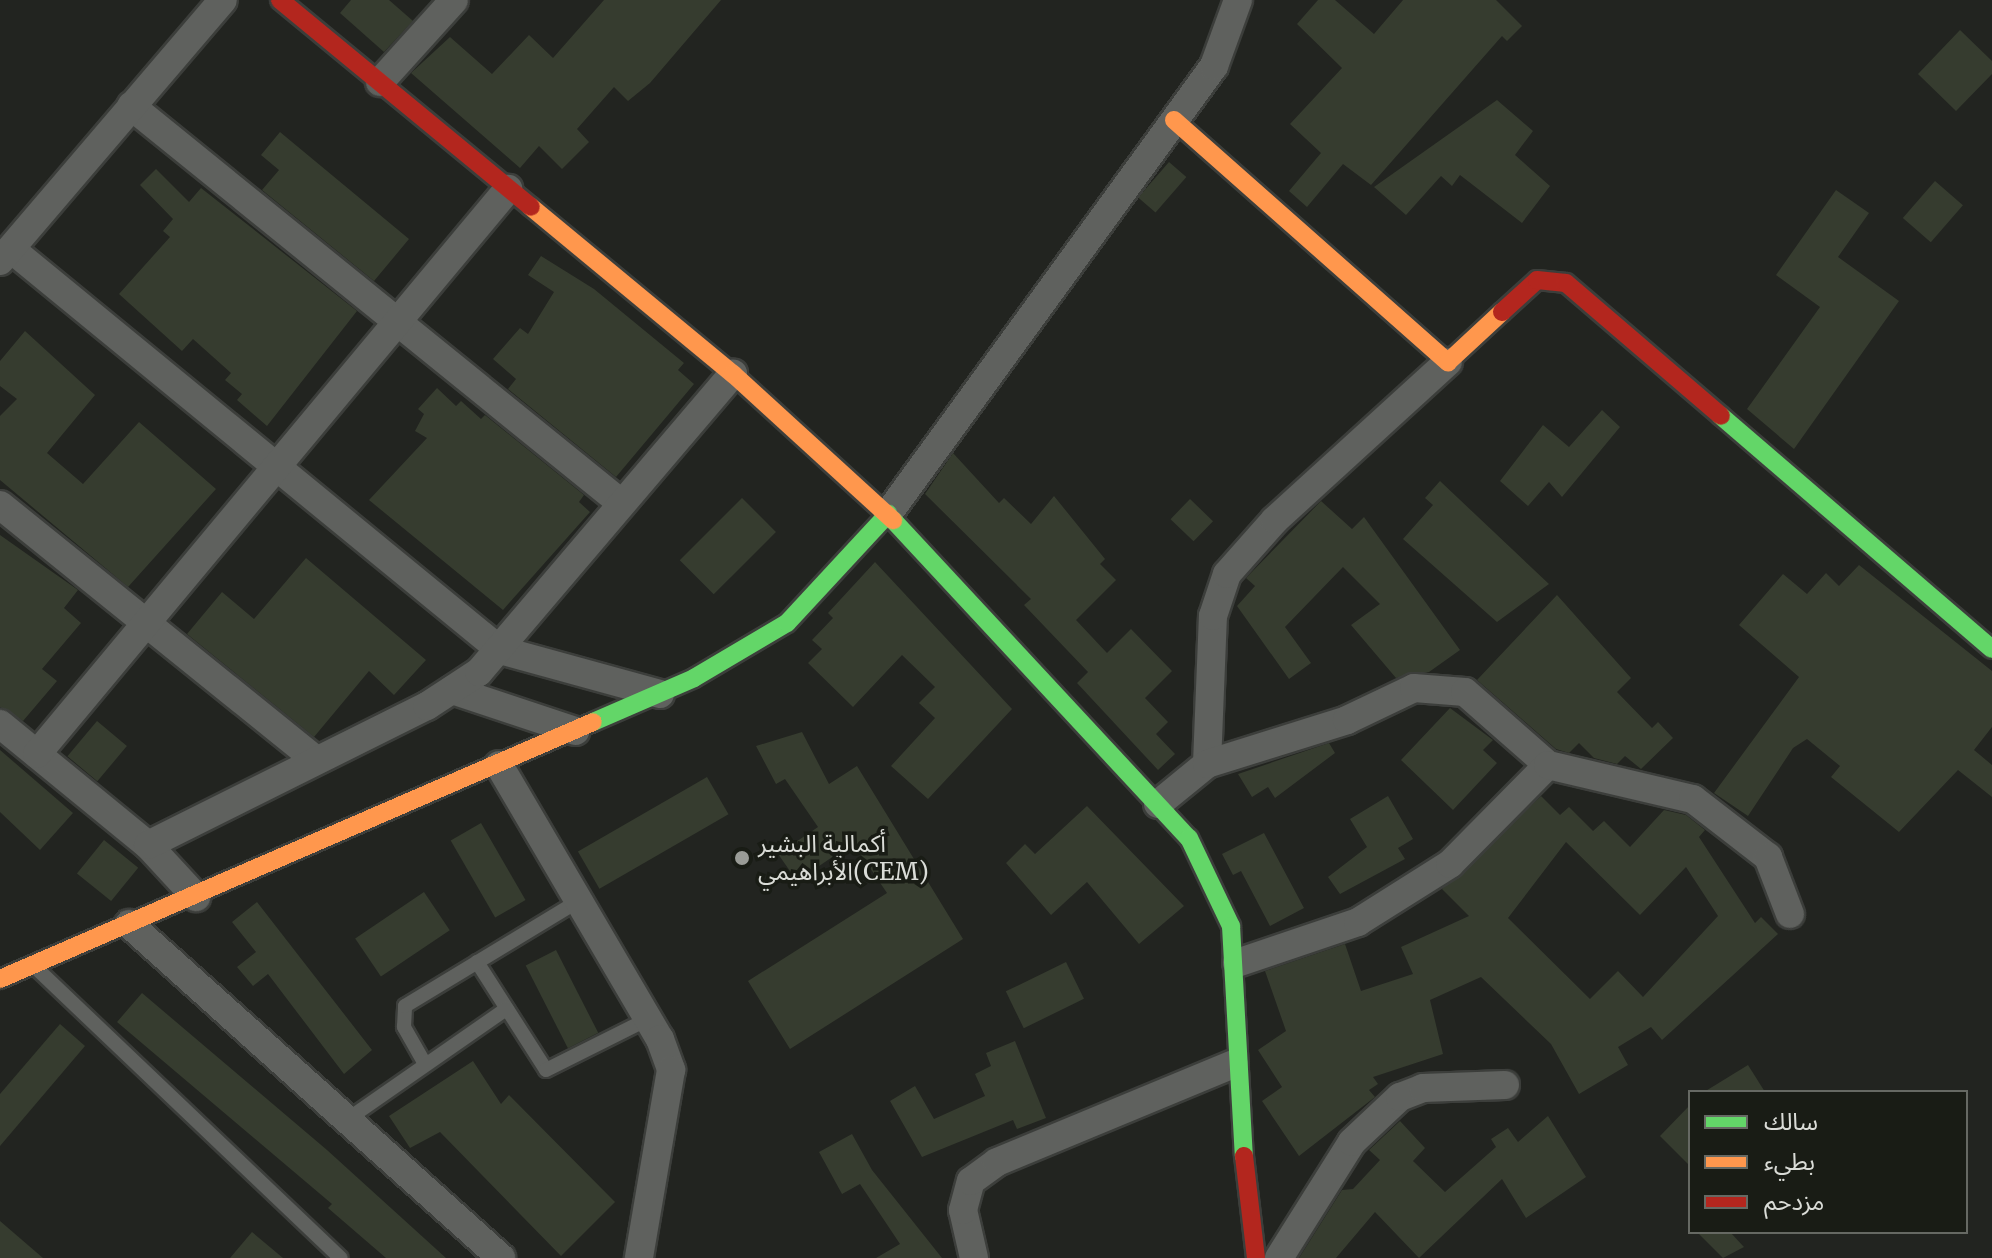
<!DOCTYPE html>
<html>
<head>
<meta charset="utf-8">
<style>
  body { margin:0 }
  #map { position:relative; width:1992px; height:1258px; overflow:hidden; background:#222420; font-family:Merriweather,"Noto Sans Arabic",serif }
  div>[style] { position:absolute }
  [style*='--x'] { left:calc(var(--x)*1px); top:calc(var(--y)*1px); width:calc(var(--w)*1px); rotate:calc(var(--a)*1deg) }
  .building>* { inset:0; background:#363c2f; transform-origin:0 0 }
  .roads { filter:drop-shadow(2px 0 #3c3e3b) drop-shadow(-2px 0 #3c3e3b) drop-shadow(0 2px #3c3e3b) drop-shadow(0 -2px #3c3e3b) }
  .lane>* { height:14px; margin:-7px; padding:0 7px; transform-origin:7px; border-radius:7px; background:#5f615e }
  .street>* { height:28px; margin:-14px; padding:0 14px; transform-origin:14px; border-radius:14px; background:#5f615e }
  .fast>* { height:18px; margin:-9px; padding:0 9px; transform-origin:9px; border-radius:9px; background:#63d668 }
  .slow>* { height:18px; margin:-9px; padding:0 9px; transform-origin:9px; border-radius:9px; background:#ff974d }
  .jam>* { height:18px; margin:-9px; padding:0 9px; transform-origin:9px; border-radius:9px; background:#b3261e }
  .dots>* { width:22px; height:22px; translate:-50% -50%; box-sizing:border-box; border:4px solid #191c15; border-radius:50% }
  span { translate:-50% -50%; white-space:nowrap; text-align:center; line-height:1.15; -webkit-text-stroke:7px #191c15; paint-order:stroke }
  .poi-label { font-size:24px; color:#dadcd7 }
  .left { translate:0 -50%; text-align:left }
  .legend { position:absolute; left:1688px; top:1090px; width:280px; height:144px; box-sizing:border-box; background:#191c15; border:2px solid #666963; margin:0; padding:10px 14px; list-style:none; font-size:24px; color:#dadcd7 }
  .legend li { display:flex; align-items:center; gap:16px; height:40px }
  .legend b { width:40px; border:2px solid #666963 }
</style>
</head>
<body>
<div id="map">
  <div class="building">
    <i style="clip-path:polygon(351px 0,389px 0,413px 21px,384px 52px,340px 13px)"></i>
    <i style="clip-path:polygon(604px 0,721px 0,650px 83px,628px 101px,614px 87px,577px 129px,589px 142px,562px 169px,539px 146px,520px 168px,411px 73px,450px 37px,492px 74px,529px 35px,553px 58px)"></i>
    <i style="clip-path:polygon(1318px 0,1335px 0,1374px 34px,1403px 0,1496px 0,1522px 26px,1507px 41px,1502px 36px,1371px 185px,1343px 164px,1307px 207px,1289px 191px,1321px 153px,1290px 124px,1342px 68px,1297px 24px)"></i>
    <i style="clip-path:polygon(1960px 30px,1992px 61px,1992px 74px,1956px 111px,1918px 74px)"></i>
    <i style="clip-path:polygon(1497px 100px,1533px 131px,1515px 155px,1550px 186px,1522px 223px,1460px 175px,1452px 186px,1441px 176px,1406px 215px,1374px 187px)"></i>
    <i style="clip-path:polygon(280px 132px,409px 239px,374px 281px,262px 190px,279px 170px,261px 155px)"></i>
    <i style="left:1169px;top:162px;width:23px;height:47px;rotate:41deg"></i>
    <i style="clip-path:polygon(156px 169px,189px 202px,201px 188px,357px 311px,267px 426px,237px 400px,242px 394px,225px 380px,231px 373px,193px 339px,182px 351px,119px 294px,170px 237px,163px 231px,173px 219px,140px 185px)"></i>
    <i style="left:1935px;top:181px;width:37px;height:49px;rotate:41deg"></i>
    <i style="clip-path:polygon(1836px 190px,1869px 213px,1838px 257px,1899px 301px,1794px 449px,1747px 409px,1820px 307px,1776px 275px)"></i>
    <i style="clip-path:polygon(541px 256px,594px 289px,684px 363px,678px 370px,694px 384px,616px 477px,508px 389px,516px 379px,493px 359px,520px 328px,528px 334px,554px 292px,528px 275px)"></i>
    <i style="clip-path:polygon(25px 331px,95px 395px,47px 453px,83px 484px,139px 422px,216px 489px,128px 587px,0 480px,0 416px,17px 399px,0 386px,0 361px)"></i>
    <i style="clip-path:polygon(437px 388px,456px 406px,461px 401px,481px 419px,485px 415px,584px 495px,579px 502px,590px 512px,503px 610px,369px 500px,427px 438px,415px 431px,424px 414px,418px 409px)"></i>
    <i style="clip-path:polygon(1602px 410px,1620px 427px,1562px 497px,1549px 482px,1528px 506px,1500px 481px,1543px 425px,1569px 447px)"></i>
    <i style="clip-path:polygon(953px 453px,999px 503px,1004px 498px,1031px 524px,1054px 496px,1105px 559px,1100px 564px,1116px 580px,1076px 620px,1107px 653px,1131px 629px,1172px 671px,1145px 698px,1168px 722px,1156px 734px,1175px 754px,1158px 770px,1077px 683px,1088px 672px,1024px 605px,1031px 599px,925px 494px)"></i>
    <i style="clip-path:polygon(1440px 481px,1549px 584px,1497px 622px,1403px 539px,1433px 505px,1425px 498px)"></i>
    <i style="left:742px;top:498px;width:48px;height:88px;rotate:45deg"></i>
    <i style="left:1190px;top:499px;width:32px;height:28px;rotate:44deg"></i>
    <i style="clip-path:polygon(1321px 501px,1352px 529px,1364px 517px,1460px 650px,1429px 672px,1396px 678px,1351px 625px,1380px 604px,1343px 567px,1285px 627px,1311px 663px,1289px 679px,1237px 606px,1255px 586px,1246px 578px)"></i>
    <i style="clip-path:polygon(0 535px,78px 590px,64px 608px,81px 623px,42px 669px,57px 681px,23px 721px,0 707px)"></i>
    <i style="clip-path:polygon(306px 558px,426px 660px,394px 695px,369px 671px,314px 737px,187px 634px,222px 592px,254px 619px)"></i>
    <i style="clip-path:polygon(875px 562px,1012px 709px,928px 799px,891px 766px,935px 718px,919px 703px,935px 687px,902px 655px,853px 707px,808px 663px,822px 649px,812px 640px,833px 618px,828px 613px)"></i>
    <i style="clip-path:polygon(1859px 565px,1992px 671px,1992px 727px,1974px 750px,1992px 765px,1992px 797px,1958px 770px,1899px 832px,1831px 777px,1840px 766px,1807px 739px,1793px 748px,1748px 816px,1714px 793px,1799px 677px,1739px 625px,1783px 574px,1807px 594px,1826px 573px,1839px 586px)"></i>
    <i style="clip-path:polygon(1557px 595px,1631px 678px,1617px 692px,1652px 728px,1658px 722px,1673px 738px,1641px 769px,1625px 756px,1617px 764px,1594px 758px,1579px 743px,1569px 753px,1556px 749px,1477px 680px)"></i>
    <i style="clip-path:polygon(1450px 708px,1493px 740px,1483px 750px,1497px 763px,1453px 810px,1401px 760px)"></i>
    <i style="left:97px;top:721px;width:39px;height:46px;rotate:40deg"></i>
    <i style="clip-path:polygon(802px 732px,829px 784px,857px 766px,963px 939px,790px 1049px,748px 981px,887px 893px,853px 843px,797px 881px,778px 854px,818px 827px,785px 779px,776px 784px,756px 746px)"></i>
    <i style="clip-path:polygon(1329px 743px,1335px 753px,1275px 798px,1268px 787px,1252px 797px,1238px 774px)"></i>
    <i style="clip-path:polygon(0 750px,73px 813px,40px 850px,0 812px)"></i>
    <i style="left:707px;top:777px;width:43px;height:149px;rotate:60deg"></i>
    <i style="clip-path:polygon(1388px 796px,1413px 839px,1398px 848px,1405px 859px,1340px 894px,1328px 877px,1367px 847px,1350px 819px)"></i>
    <i style="clip-path:polygon(evenodd,1541px 796px,1560px 815px,1569px 807px,1593px 831px,1604px 821px,1630px 847px,1664px 810px,1686px 815px,1705px 830px,1699px 837px,1755px 923px,1761px 917px,1778px 934px,1662px 1040px,1651px 1027px,1618px 1047px,1628px 1065px,1579px 1094px,1551px 1044px,1481px 977px,1430px 1000px,1443px 1054px,1373px 1077px,1378px 1084px,1369px 1090px,1375px 1097px,1299px 1156px,1262px 1101px,1282px 1087px,1258px 1050px,1286px 1031px,1265px 971px,1345px 944px,1361px 991px,1413px 974px,1401px 947px,1469px 916px,1442px 889px,1541px 796px,1566px 842px,1640px 915px,1686px 867px,1718px 916px,1643px 997px,1618px 971px,1590px 999px,1508px 918px,1566px 842px)"></i>
    <i style="clip-path:polygon(1087px 806px,1184px 906px,1139px 944px,1087px 882px,1051px 915px,1006px 863px,1025px 844px,1035px 854px)"></i>
    <i style="left:481px;top:823px;width:89px;height:35px;rotate:60deg"></i>
    <i style="clip-path:polygon(1264px 833px,1304px 908px,1270px 926px,1241px 871px,1233px 875px,1222px 854px)"></i>
    <i style="left:104px;top:840px;width:44px;height:43px;rotate:39deg"></i>
    <i style="left:424px;top:892px;width:46px;height:83px;rotate:56deg"></i>
    <i style="clip-path:polygon(257px 902px,372px 1050px,344px 1074px,268px 974px,253px 986px,237px 967px,256px 952px,232px 922px)"></i>
    <i style="left:556px;top:950px;width:93px;height:34px;rotate:63deg"></i>
    <i style="left:1066px;top:962px;width:41px;height:67px;rotate:64deg"></i>
    <i style="clip-path:polygon(142px 993px,327px 1150px,446px 1258px,386px 1258px,328px 1208px,332px 1204px,117px 1022px)"></i>
    <i style="clip-path:polygon(60px 1024px,85px 1046px,0 1146px,0 1094px)"></i>
    <i style="clip-path:polygon(1015px 1041px,1046px 1118px,1017px 1129px,1013px 1120px,922px 1157px,890px 1101px,915px 1086px,934px 1119px,985px 1096px,975px 1074px,991px 1066px,986px 1053px)"></i>
    <i style="clip-path:polygon(473px 1061px,501px 1104px,509px 1095px,615px 1202px,561px 1256px,440px 1132px,410px 1148px,389px 1116px)"></i>
    <i style="clip-path:polygon(1748px 1065px,1765px 1092px,1704px 1092px)"></i>
    <i style="clip-path:polygon(1690px 1105px,1690px 1166px,1660px 1136px)"></i>
    <i style="clip-path:polygon(1548px 1116px,1586px 1177px,1526px 1218px,1502px 1179px,1419px 1258px,1375px 1212px,1336px 1258px,1299px 1258px,1342px 1190px,1353px 1189px,1380px 1160px,1369px 1150px,1400px 1121px,1425px 1148px,1413px 1161px,1445px 1192px,1496px 1147px,1491px 1139px,1508px 1128px,1518px 1142px)"></i>
    <i style="clip-path:polygon(852px 1134px,872px 1170px,942px 1258px,876px 1258px,900px 1244px,860px 1184px,842px 1194px,819px 1152px)"></i>
    <i style="clip-path:polygon(0 1221px,43px 1258px,0 1258px)"></i>
    <i style="clip-path:polygon(252px 1232px,283px 1258px,230px 1258px)"></i>
    <i style="clip-path:polygon(1697px 1232px,1730px 1232px,1744px 1247px,1723px 1258px)"></i>
  </div>
  <div class="roads">
    <div class="lane">
      <i style="--x:477;--y:962;--w:128;--a:57.4"></i>
      <i style="--x:546;--y:1070;--w:114;--a:-26.6"></i>
      <i style="--x:35;--y:967;--w:422;--a:43.6"></i>
      <i style="--x:425;--y:1064;--w:43;--a:-119.6"></i>
      <i style="--x:404;--y:1027;--w:21;--a:-87"></i>
      <i style="--x:405;--y:1006;--w:205;--a:-31.2"></i>
      <i style="--x:348;--y:1119;--w:193;--a:-34.8"></i>
    </div>
    <div class="street">
      <i style="--x:380;--y:82;--w:110;--a:-47.9"></i>
      <i style="--x:131;--y:106;--w:631;--a:39.01"></i>
      <i style="--x:11;--y:249;--w:632;--a:39.35"></i>
      <i style="--x:500;--y:650;--w:166;--a:15.4"></i>
      <i style="--x:0;--y:261;--w:343;--a:-49.5"></i>
      <i style="--x:0;--y:505;--w:405;--a:38.9"></i>
      <i style="--x:888;--y:514;--w:554;--a:-53.96"></i>
      <i style="--x:1214;--y:66;--w:70;--a:-70"></i>
      <i style="--x:452;--y:690;--w:130;--a:18.4"></i>
      <i style="--x:0;--y:724;--w:191;--a:39.3"></i>
      <i style="--x:148;--y:845;--w:71;--a:47.3"></i>
      <i style="--x:37;--y:754;--w:736;--a:-50.18"></i>
      <i style="--x:1207;--y:764;--w:148;--a:-87.7"></i>
      <i style="--x:1213;--y:616;--w:44;--a:-71.6"></i>
      <i style="--x:1227;--y:574;--w:72;--a:-48.4"></i>
      <i style="--x:1275;--y:520;--w:234;--a:-42.4"></i>
      <i style="--x:499;--y:765;--w:318;--a:59.6"></i>
      <i style="--x:660;--y:1039;--w:33;--a:70"></i>
      <i style="--x:671;--y:1070;--w:191;--a:99.7"></i>
      <i style="--x:1158;--y:804;--w:63;--a:-39.2"></i>
      <i style="--x:1207;--y:764;--w:147;--a:-17.4"></i>
      <i style="--x:1347;--y:720;--w:74;--a:-25.5"></i>
      <i style="--x:1414;--y:688;--w:51;--a:4.5"></i>
      <i style="--x:1465;--y:692;--w:111;--a:41.3"></i>
      <i style="--x:148;--y:845;--w:312;--a:-26.5"></i>
      <i style="--x:427;--y:706;--w:62;--a:-33.2"></i>
      <i style="--x:479;--y:672;--w:392;--a:-49.6"></i>
      <i style="--x:129;--y:924;--w:500;--a:41.9"></i>
      <i style="--x:1237;--y:963;--w:128;--a:-18.7"></i>
      <i style="--x:1358;--y:922;--w:109;--a:-32.2"></i>
      <i style="--x:1450;--y:864;--w:139;--a:-45.3"></i>
      <i style="--x:1548;--y:765;--w:149;--a:13.2"></i>
      <i style="--x:1693;--y:799;--w:95;--a:37.7"></i>
      <i style="--x:1768;--y:857;--w:61;--a:68.9"></i>
      <i style="--x:974;--y:1258;--w:49;--a:-102.9"></i>
      <i style="--x:963;--y:1210;--w:30;--a:-75"></i>
      <i style="--x:971;--y:1181;--w:32;--a:-36"></i>
      <i style="--x:997;--y:1162;--w:256;--a:-22.5"></i>
      <i style="--x:1279;--y:1258;--w:137;--a:-57.8"></i>
      <i style="--x:1352;--y:1142;--w:66;--a:-43.2"></i>
      <i style="--x:1400;--y:1097;--w:25;--a:-21"></i>
      <i style="--x:1423;--y:1088;--w:82;--a:-2.1"></i>
    </div>
    <div class="fast">
      <i style="--x:1721;--y:416;--w:357;--a:40.7"></i>
      <i style="--x:893;--y:520;--w:434;--a:47.1"></i>
      <i style="--x:1189;--y:838;--w:98;--a:64.5"></i>
      <i style="--x:1231;--y:926;--w:230;--a:86.8"></i>
      <i style="--x:593;--y:722;--w:110;--a:-23.5"></i>
      <i style="--x:694;--y:678;--w:108;--a:-30.6"></i>
      <i style="--x:787;--y:623;--w:149;--a:-47.2"></i>
    </div>
    <div class="slow">
      <i style="--x:1174;--y:120;--w:366;--a:41.5"></i>
      <i style="--x:1448;--y:362;--w:74;--a:-42.8"></i>
      <i style="--x:531;--y:207;--w:262;--a:39.6"></i>
      <i style="--x:733;--y:374;--w:217;--a:42.4"></i>
      <i style="--x:0;--y:979;--w:646;--a:-23.43"></i>
    </div>
    <div class="jam">
      <i style="--x:280;--y:0;--w:325;--a:39.5"></i>
      <i style="--x:1502;--y:312;--w:47;--a:-42.4"></i>
      <i style="--x:1537;--y:280;--w:29;--a:6"></i>
      <i style="--x:1566;--y:283;--w:204;--a:40.6"></i>
      <i style="--x:1244;--y:1156;--w:103;--a:83.3"></i>
    </div>
  </div>
  <div class="dots">
    <i style="left:742px;top:858px;background:#9a9c97"></i>
  </div>
  <div class="poi-label">
    <span class="left" style="left:758px;top:858px">أكمالية البشير<br>الأبراهيمي(CEM)</span>
  </div>
  <ul class="legend">
  <li><b style="height:10px;background:#63d668"></b>سالك</li>
  <li><b style="height:10px;background:#ff974d"></b>بطيء</li>
  <li><b style="height:10px;background:#b3261e"></b>مزدحم</li>
  </ul>
</div>
</body>
</html>
